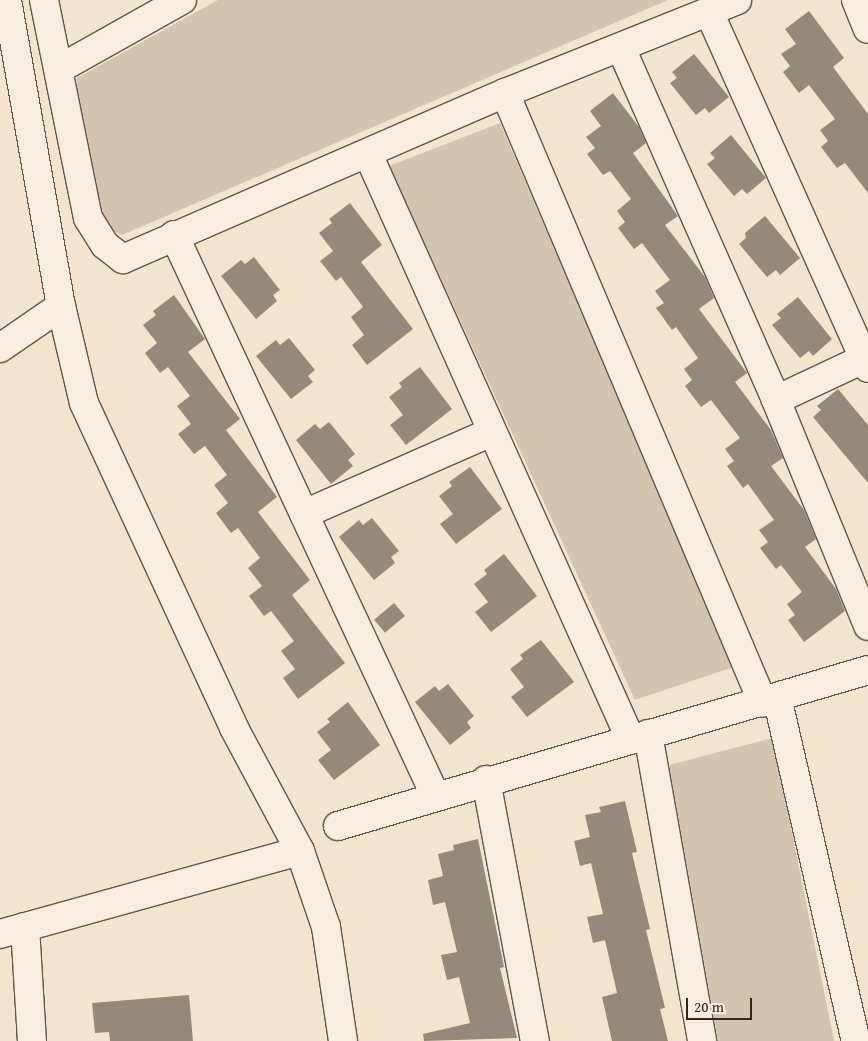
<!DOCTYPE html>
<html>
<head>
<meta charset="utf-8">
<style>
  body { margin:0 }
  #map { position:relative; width:868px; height:1041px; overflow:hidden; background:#f5e4cd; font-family:"Gentium Book Plus",serif }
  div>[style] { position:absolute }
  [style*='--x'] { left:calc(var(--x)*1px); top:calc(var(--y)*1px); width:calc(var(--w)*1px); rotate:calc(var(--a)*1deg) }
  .green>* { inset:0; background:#d4c4af }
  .building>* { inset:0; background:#968979; transform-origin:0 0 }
  .roads { filter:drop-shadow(1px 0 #615649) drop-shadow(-1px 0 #615649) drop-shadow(0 1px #615649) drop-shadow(0 -1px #615649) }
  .minor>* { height:28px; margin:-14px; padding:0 14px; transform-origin:14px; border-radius:14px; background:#f8edde }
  span { translate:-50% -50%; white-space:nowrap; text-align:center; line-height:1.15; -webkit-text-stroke:4px #f8edde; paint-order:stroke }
  .scale { position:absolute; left:686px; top:998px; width:66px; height:22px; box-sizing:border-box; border:2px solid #30271d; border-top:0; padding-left:6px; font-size:15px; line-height:18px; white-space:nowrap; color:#30271d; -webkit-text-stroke:4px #f8edde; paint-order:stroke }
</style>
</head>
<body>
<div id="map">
  <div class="green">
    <i style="clip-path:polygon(218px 0,668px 0,122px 235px,105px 228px,76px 97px,77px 78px)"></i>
    <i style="clip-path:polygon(500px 123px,734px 667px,635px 700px,389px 166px)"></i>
    <i style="clip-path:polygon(773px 738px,834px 1041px,718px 1041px,669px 765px)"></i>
  </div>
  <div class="building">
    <i style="clip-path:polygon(809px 11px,844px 58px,833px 67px,868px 114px,868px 193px,845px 163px,837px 168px,821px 147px,828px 141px,820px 130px,835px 119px,809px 85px,799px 93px,783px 72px,790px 66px,781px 54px,796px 44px,785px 29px)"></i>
    <i style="clip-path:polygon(694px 54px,729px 97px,709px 113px,705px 108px,696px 115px,670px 83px,677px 78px,672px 72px)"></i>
    <i style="clip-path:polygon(613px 93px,639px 127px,646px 143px,633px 153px,678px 216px,665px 225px,705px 277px,714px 298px,699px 309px,747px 373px,735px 382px,771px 430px,783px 458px,771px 466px,804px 510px,816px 539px,805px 547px,836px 589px,845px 611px,804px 642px,788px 620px,795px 615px,787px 604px,802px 592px,781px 565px,776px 569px,760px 548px,768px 542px,759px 530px,774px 520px,748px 484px,743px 488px,727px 466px,734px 461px,725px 449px,740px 438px,711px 400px,701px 407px,685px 386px,692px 380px,684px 369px,698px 358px,676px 327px,672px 330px,656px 308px,664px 303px,655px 291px,670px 280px,642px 243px,634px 249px,618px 228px,625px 222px,617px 211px,631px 199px,610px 171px,603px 175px,587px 154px,595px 148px,586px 137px,601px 126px,590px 111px)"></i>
    <i style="clip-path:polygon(731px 135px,766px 178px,747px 194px,742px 189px,734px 196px,707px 164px,715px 158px,710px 153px)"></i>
    <i style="clip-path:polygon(350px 203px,382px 245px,361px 262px,413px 329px,367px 365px,352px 345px,364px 335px,351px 317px,363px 307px,341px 277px,336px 281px,320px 261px,333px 251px,319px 233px,332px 223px,329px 219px)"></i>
    <i style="clip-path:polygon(765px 216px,800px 258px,780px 275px,776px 270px,767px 277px,739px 244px,746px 238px,745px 233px)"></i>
    <i style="clip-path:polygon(254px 257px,280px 290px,273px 295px,277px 301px,256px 319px,221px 276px,241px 260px,245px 264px)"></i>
    <i style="clip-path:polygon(174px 295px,205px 339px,188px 352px,240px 419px,226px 430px,277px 497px,258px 512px,310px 580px,292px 595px,345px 663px,298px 699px,283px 678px,295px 669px,281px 651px,294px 641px,271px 611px,264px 616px,249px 596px,262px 586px,248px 568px,260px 558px,238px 528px,231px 533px,216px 513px,228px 503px,214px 485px,227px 475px,205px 446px,194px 454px,178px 434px,191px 424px,177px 406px,190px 396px,168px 367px,160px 373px,145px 353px,157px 343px,143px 325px,156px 315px,153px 311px)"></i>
    <i style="clip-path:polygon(798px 297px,832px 339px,813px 356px,809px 351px,800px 358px,772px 325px,781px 318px,777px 314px)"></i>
    <i style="clip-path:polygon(289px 338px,315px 370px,308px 376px,313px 382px,291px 399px,256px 356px,276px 340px,280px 345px)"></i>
    <i style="clip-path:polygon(420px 367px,452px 409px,406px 445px,390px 425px,403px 415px,389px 397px,402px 387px,399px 383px)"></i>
    <i style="clip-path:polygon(838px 389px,868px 425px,868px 483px,813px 417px,821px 410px,817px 406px)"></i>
    <i style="clip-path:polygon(329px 422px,355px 454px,348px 460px,353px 466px,331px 484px,296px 440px,315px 424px,320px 429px)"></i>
    <i style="clip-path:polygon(470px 467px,502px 509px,456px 544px,440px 524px,453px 514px,439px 496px,452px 486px,449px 482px)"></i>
    <i style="clip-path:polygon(372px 518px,399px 551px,391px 557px,395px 563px,374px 580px,339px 537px,359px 520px,363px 525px)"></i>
    <i style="clip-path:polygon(504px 554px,537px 596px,491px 632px,475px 612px,488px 602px,474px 584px,487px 574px,484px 570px)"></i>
    <i style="left:394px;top:603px;width:17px;height:26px;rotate:50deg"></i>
    <i style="clip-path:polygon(541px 640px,574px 682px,527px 717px,511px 697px,524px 687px,510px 669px,523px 659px,520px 655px)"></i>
    <i style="clip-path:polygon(448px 684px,474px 716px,467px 722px,471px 728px,450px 745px,415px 702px,435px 686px,439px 691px)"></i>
    <i style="clip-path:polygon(348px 702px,380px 745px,334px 780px,318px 760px,331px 750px,317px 732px,330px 722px,327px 719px)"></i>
    <i style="clip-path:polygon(625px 801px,637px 852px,632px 853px,650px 929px,646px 930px,665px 1008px,660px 1009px,668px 1041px,612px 1041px,602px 997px,617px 993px,605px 940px,593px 943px,587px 917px,603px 914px,591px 863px,580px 866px,574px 841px,590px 837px,585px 815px,601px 812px,599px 807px)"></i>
    <i style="clip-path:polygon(478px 839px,504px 967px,500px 968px,517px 1038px,424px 1041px,423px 1034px,470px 1023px,459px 977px,447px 980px,441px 955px,457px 952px,445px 902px,433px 905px,428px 880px,443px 876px,438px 854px,454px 850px,453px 845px)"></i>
    <i style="clip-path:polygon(189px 995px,193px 1041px,110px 1041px,109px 1032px,95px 1033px,92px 1003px)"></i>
  </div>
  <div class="roads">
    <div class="minor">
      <i style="--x:7;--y:0;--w:311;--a:80"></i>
      <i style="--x:61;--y:306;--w:100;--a:76.7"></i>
      <i style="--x:84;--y:403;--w:358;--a:65.2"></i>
      <i style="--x:234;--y:728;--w:140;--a:61.8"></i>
      <i style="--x:300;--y:851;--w:80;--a:71.1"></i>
      <i style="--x:326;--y:927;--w:115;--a:81.5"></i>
      <i style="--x:44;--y:0;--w:222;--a:78.6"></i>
      <i style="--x:88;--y:218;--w:32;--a:58"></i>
      <i style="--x:105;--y:245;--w:23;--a:38"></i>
      <i style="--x:123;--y:259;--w:417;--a:-23.5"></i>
      <i style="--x:505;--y:93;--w:250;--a:-21.8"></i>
      <i style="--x:856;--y:0;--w:31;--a:68"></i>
      <i style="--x:709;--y:12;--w:390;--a:65.9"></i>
      <i style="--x:621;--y:48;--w:385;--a:66.2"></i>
      <i style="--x:776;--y:400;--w:244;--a:67.8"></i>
      <i style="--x:59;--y:69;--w:141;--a:-29.3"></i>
      <i style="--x:505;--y:93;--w:662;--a:67.07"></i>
      <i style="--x:368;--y:154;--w:640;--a:65.84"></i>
      <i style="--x:174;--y:235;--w:618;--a:65.01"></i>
      <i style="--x:0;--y:348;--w:74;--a:-34.5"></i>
      <i style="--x:776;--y:400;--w:102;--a:-25.1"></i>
      <i style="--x:304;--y:514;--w:205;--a:-23.6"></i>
      <i style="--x:777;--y:697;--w:353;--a:77.1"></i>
      <i style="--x:648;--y:734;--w:312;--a:80"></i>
      <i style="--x:486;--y:780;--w:266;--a:79.4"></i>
      <i style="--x:338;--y:826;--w:552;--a:-16.4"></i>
      <i style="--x:25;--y:927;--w:114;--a:86.5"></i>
      <i style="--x:0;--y:934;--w:311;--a:-15.5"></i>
    </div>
  </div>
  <div class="scale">20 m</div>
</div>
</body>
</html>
